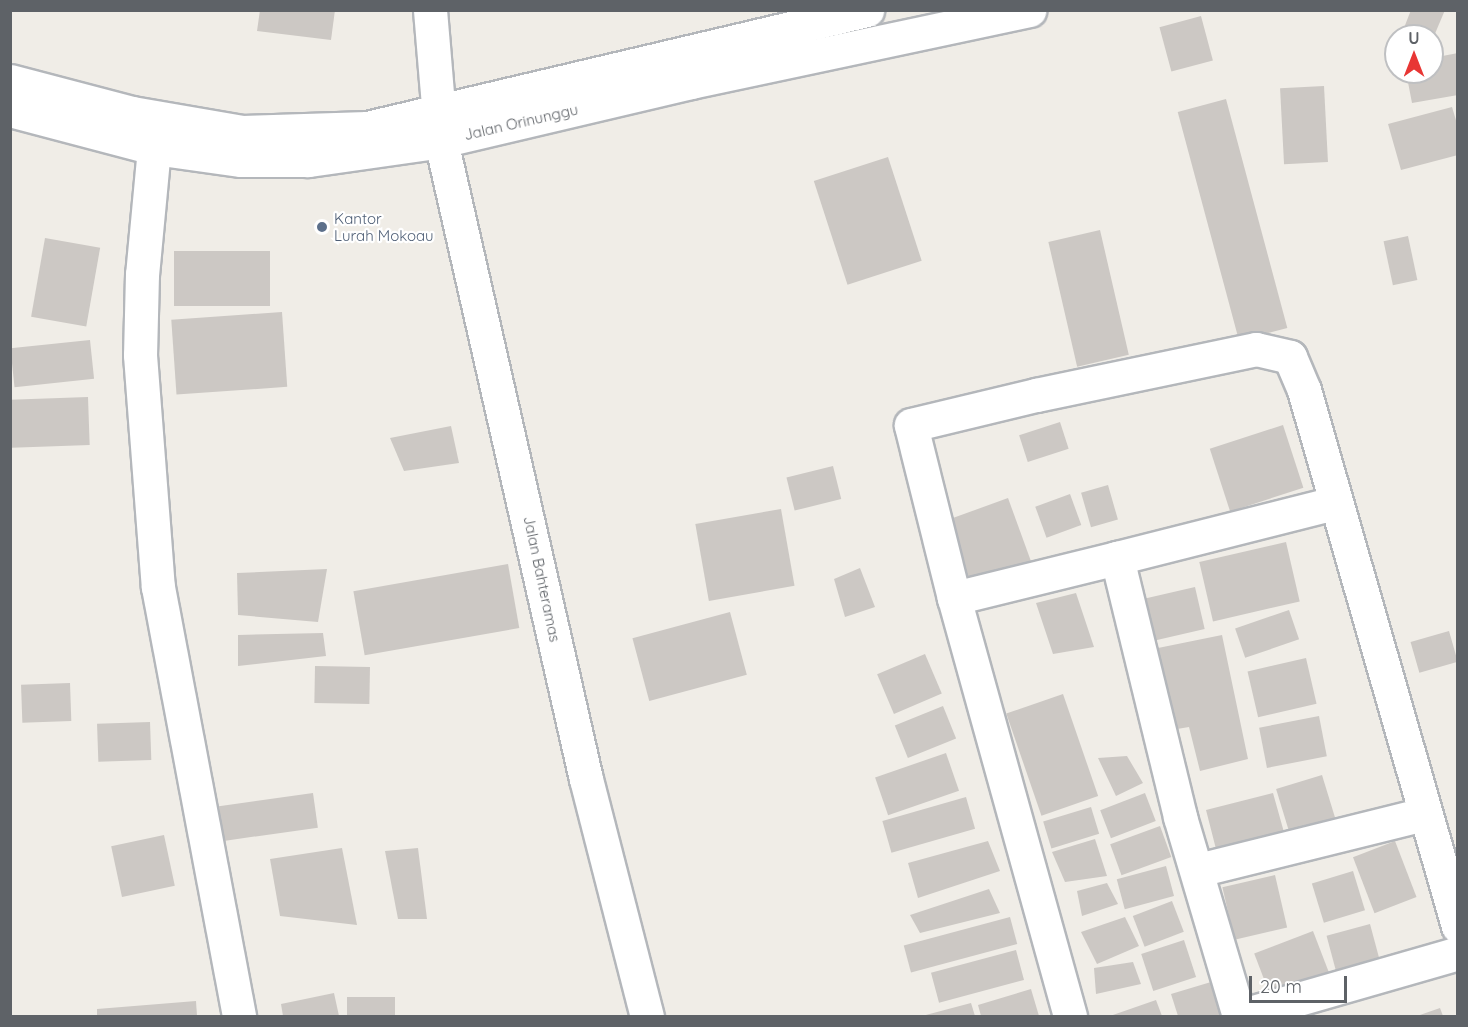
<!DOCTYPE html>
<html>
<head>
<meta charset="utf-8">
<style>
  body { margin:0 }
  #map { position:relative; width:1468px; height:1027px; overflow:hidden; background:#f0ede7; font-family:Quicksand,sans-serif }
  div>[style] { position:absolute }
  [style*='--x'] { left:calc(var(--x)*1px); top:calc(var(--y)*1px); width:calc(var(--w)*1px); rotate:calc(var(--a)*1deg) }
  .building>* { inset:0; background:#ccc8c4; transform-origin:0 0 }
  .roads { filter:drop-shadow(2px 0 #b4b7bb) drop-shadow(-2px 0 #b4b7bb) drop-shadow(0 2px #b4b7bb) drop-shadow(0 -2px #b4b7bb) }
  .street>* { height:33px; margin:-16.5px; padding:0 16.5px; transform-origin:16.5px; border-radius:16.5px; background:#fff }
  .secondary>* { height:33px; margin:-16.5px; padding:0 16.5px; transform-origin:16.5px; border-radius:16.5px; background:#fff }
  .dots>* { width:16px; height:16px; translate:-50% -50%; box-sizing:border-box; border:3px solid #fff; border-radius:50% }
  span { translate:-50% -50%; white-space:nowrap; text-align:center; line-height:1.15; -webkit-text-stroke:4.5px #fff; paint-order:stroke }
  .street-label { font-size:15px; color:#5e6267 }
  .service-label { font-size:15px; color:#4e5e75 }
  .left { translate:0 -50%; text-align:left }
  .frame { position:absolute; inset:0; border:12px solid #5e6267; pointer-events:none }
  .north { position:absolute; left:1384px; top:24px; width:60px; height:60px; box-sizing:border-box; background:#fff; border:2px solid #bfc0c2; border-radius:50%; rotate:0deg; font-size:16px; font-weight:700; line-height:24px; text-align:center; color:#5e6267 }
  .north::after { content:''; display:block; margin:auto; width:21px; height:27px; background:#e83634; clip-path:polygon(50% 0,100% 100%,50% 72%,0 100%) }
  .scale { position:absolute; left:1249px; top:976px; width:98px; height:27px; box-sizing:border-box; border:3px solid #5e6267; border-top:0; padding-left:8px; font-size:18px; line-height:21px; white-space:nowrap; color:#5e6267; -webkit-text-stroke:4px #fff; paint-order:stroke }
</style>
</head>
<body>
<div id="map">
  <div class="building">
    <i style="clip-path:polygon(260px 10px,335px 10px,331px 40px,257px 31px)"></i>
    <i style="clip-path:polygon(1411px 10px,1445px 10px,1434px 36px,1402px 33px)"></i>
    <i style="left:1201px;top:16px;width:46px;height:43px;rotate:75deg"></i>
    <i style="clip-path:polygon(1458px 53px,1458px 95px,1412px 103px,1406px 72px,1432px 72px,1432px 58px)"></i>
    <i style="left:1324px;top:86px;width:76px;height:44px;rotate:87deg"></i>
    <i style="left:1226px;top:99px;width:237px;height:50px;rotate:75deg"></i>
    <i style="clip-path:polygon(1452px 107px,1458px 127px,1458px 155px,1401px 170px,1388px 124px)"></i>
    <i style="left:888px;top:157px;width:109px;height:78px;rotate:72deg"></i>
    <i style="left:1100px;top:230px;width:128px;height:53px;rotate:77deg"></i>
    <i style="left:1408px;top:236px;width:45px;height:25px;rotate:78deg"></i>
    <i style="left:45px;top:238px;width:56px;height:80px;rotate:10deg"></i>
    <i style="left:270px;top:251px;width:55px;height:96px;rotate:90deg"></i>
    <i style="left:282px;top:312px;width:75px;height:111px;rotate:86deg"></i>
    <i style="left:90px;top:340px;width:39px;height:80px;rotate:84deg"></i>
    <i style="left:88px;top:397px;width:48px;height:78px;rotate:88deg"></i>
    <i style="left:1060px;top:422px;width:28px;height:43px;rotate:72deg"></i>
    <i style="left:1283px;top:425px;width:66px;height:77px;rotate:72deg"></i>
    <i style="clip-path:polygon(451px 426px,459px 463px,404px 471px,390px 438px)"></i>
    <i style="left:833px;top:466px;width:34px;height:48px;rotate:76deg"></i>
    <i style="left:1108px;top:485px;width:36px;height:28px;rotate:74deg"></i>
    <i style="left:1070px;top:494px;width:33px;height:37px;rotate:70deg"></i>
    <i style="left:1008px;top:498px;width:68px;height:69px;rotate:70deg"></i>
    <i style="left:781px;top:509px;width:78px;height:87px;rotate:80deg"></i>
    <i style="left:1286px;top:542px;width:61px;height:89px;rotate:77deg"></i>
    <i style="left:508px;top:564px;width:65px;height:157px;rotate:80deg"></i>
    <i style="clip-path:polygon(860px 568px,875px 607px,845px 617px,834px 579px)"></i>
    <i style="clip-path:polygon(327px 569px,318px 622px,238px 615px,237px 573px)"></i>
    <i style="left:1195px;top:587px;width:43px;height:50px;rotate:77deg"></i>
    <i style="clip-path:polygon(1076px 593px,1094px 647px,1053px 654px,1036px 603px)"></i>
    <i style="left:1289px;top:610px;width:31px;height:57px;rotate:71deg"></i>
    <i style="left:730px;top:612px;width:65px;height:101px;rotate:75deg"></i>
    <i style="left:1449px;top:631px;width:32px;height:40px;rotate:74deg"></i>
    <i style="clip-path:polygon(323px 633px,326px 656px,238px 666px,238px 635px)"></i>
    <i style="clip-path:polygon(1222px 635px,1248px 759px,1200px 771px,1189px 727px,1177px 729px,1158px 648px)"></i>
    <i style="left:925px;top:654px;width:43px;height:52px;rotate:67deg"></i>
    <i style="left:1306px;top:658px;width:47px;height:60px;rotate:77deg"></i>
    <i style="left:315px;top:666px;width:55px;height:37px;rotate:1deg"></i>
    <i style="left:70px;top:683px;width:38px;height:49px;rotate:88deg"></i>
    <i style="left:1063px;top:694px;width:108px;height:60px;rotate:71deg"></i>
    <i style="left:943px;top:706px;width:35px;height:52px;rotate:68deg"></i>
    <i style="left:1319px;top:716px;width:41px;height:61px;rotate:79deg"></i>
    <i style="left:150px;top:722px;width:38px;height:53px;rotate:88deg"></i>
    <i style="left:946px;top:753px;width:40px;height:75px;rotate:71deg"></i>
    <i style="clip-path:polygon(1127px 756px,1143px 783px,1116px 796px,1098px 758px)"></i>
    <i style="left:1322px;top:775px;width:55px;height:48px;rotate:73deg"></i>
    <i style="left:313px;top:793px;width:35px;height:95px;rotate:82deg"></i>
    <i style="left:1145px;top:793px;width:30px;height:48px;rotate:69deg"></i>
    <i style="clip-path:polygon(1273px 793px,1287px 843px,1264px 849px,1261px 837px,1216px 849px,1206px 810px)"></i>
    <i style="left:966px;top:797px;width:33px;height:87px;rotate:74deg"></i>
    <i style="left:1091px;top:807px;width:28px;height:50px;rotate:73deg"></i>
    <i style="left:1160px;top:826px;width:33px;height:53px;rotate:70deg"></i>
    <i style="left:164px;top:835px;width:52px;height:54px;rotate:78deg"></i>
    <i style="clip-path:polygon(1095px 839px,1107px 876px,1065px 882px,1052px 852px)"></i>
    <i style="clip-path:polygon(988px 841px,1000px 871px,918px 898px,908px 863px)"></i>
    <i style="left:1395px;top:841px;width:60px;height:45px;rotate:69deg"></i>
    <i style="clip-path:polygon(342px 848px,357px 925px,280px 916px,270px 859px)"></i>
    <i style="clip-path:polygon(418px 848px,427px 919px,398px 919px,385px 851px)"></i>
    <i style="left:1166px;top:866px;width:31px;height:51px;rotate:75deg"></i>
    <i style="left:1353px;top:871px;width:41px;height:43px;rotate:73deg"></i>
    <i style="left:1275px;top:875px;width:54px;height:54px;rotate:77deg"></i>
    <i style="clip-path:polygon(1107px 883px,1118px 904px,1082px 916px,1077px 891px)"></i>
    <i style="clip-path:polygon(989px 889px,1000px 913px,920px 933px,910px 915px)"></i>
    <i style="left:1172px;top:901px;width:33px;height:42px;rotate:69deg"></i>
    <i style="left:1010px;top:917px;width:28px;height:110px;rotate:75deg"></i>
    <i style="clip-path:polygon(1125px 917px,1139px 946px,1097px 964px,1081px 932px)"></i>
    <i style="left:1370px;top:924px;width:49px;height:45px;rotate:75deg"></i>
    <i style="left:1313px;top:931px;width:48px;height:63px;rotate:69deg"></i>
    <i style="left:1184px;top:940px;width:39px;height:45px;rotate:72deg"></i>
    <i style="left:1016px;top:950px;width:31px;height:88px;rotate:75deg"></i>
    <i style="clip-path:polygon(1133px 962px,1141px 984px,1096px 994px,1094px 968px)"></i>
    <i style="clip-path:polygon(1211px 982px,1222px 1016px,1178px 1016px,1171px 994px)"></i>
    <i style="clip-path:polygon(1031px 989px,1039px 1016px,981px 1016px,978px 1005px)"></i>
    <i style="clip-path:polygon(334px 993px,339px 1016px,283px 1016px,281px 1004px)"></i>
    <i style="left:395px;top:997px;width:19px;height:48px;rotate:90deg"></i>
    <i style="clip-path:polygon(1156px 1000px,1162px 1016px,1110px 1016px)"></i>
    <i style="clip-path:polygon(196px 1001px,197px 1016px,97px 1016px,97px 1009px)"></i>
    <i style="clip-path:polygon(971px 1003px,975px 1016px,922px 1016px)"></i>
    <i style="clip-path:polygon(1440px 1008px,1443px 1016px,1417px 1016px)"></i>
  </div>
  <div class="roads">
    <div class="street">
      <i style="--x:430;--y:10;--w:131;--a:85.2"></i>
      <i style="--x:441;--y:141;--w:654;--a:77.2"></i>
      <i style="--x:586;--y:779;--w:245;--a:75.6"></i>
      <i style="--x:154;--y:148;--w:127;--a:95.4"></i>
      <i style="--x:142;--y:274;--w:81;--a:91.4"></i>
      <i style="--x:140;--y:355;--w:233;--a:85.6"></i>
      <i style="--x:158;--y:587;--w:437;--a:79.3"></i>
      <i style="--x:1117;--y:558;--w:224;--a:-14.2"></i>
      <i style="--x:954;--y:598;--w:168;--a:-13.8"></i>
      <i style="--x:1117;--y:558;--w:267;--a:76.3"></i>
      <i style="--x:1180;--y:817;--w:208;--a:73.5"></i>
      <i style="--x:1198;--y:870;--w:234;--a:-13.9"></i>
      <i style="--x:1070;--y:1016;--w:434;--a:-105.5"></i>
      <i style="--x:954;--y:598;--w:178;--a:-104"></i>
      <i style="--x:911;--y:425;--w:129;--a:-13.5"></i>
      <i style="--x:1036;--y:395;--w:225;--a:-11.8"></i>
      <i style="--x:1256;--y:349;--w:35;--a:13"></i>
      <i style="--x:1290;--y:357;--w:36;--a:67"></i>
      <i style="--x:1304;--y:390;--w:558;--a:73.97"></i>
      <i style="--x:1239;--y:1016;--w:228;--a:-16"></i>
    </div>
    <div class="secondary">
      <i style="--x:10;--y:81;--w:126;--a:14.7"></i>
      <i style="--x:132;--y:113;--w:112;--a:9.8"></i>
      <i style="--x:242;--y:132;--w:125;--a:-1.8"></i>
      <i style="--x:367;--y:128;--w:514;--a:-13.28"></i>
      <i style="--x:10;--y:110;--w:149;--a:14.8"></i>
      <i style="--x:154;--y:148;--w:88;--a:7.9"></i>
      <i style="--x:241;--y:160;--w:67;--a:0"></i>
      <i style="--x:308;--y:160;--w:134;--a:-8.1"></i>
      <i style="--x:441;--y:141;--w:257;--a:-13.3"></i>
      <i style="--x:691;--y:82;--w:346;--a:-12"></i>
    </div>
  </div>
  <div class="dots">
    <i style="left:322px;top:227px;background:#5c6f8a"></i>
  </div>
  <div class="street-label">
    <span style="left:521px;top:122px;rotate:-13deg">Jalan Orinunggu</span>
    <span style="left:542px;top:579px;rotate:78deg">Jalan Bahteramas</span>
  </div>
  <div class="service-label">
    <span class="left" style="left:334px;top:227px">Kantor<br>Lurah Mokoau</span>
  </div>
  <div class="frame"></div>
  <div class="north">U</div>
  <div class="scale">20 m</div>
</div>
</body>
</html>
